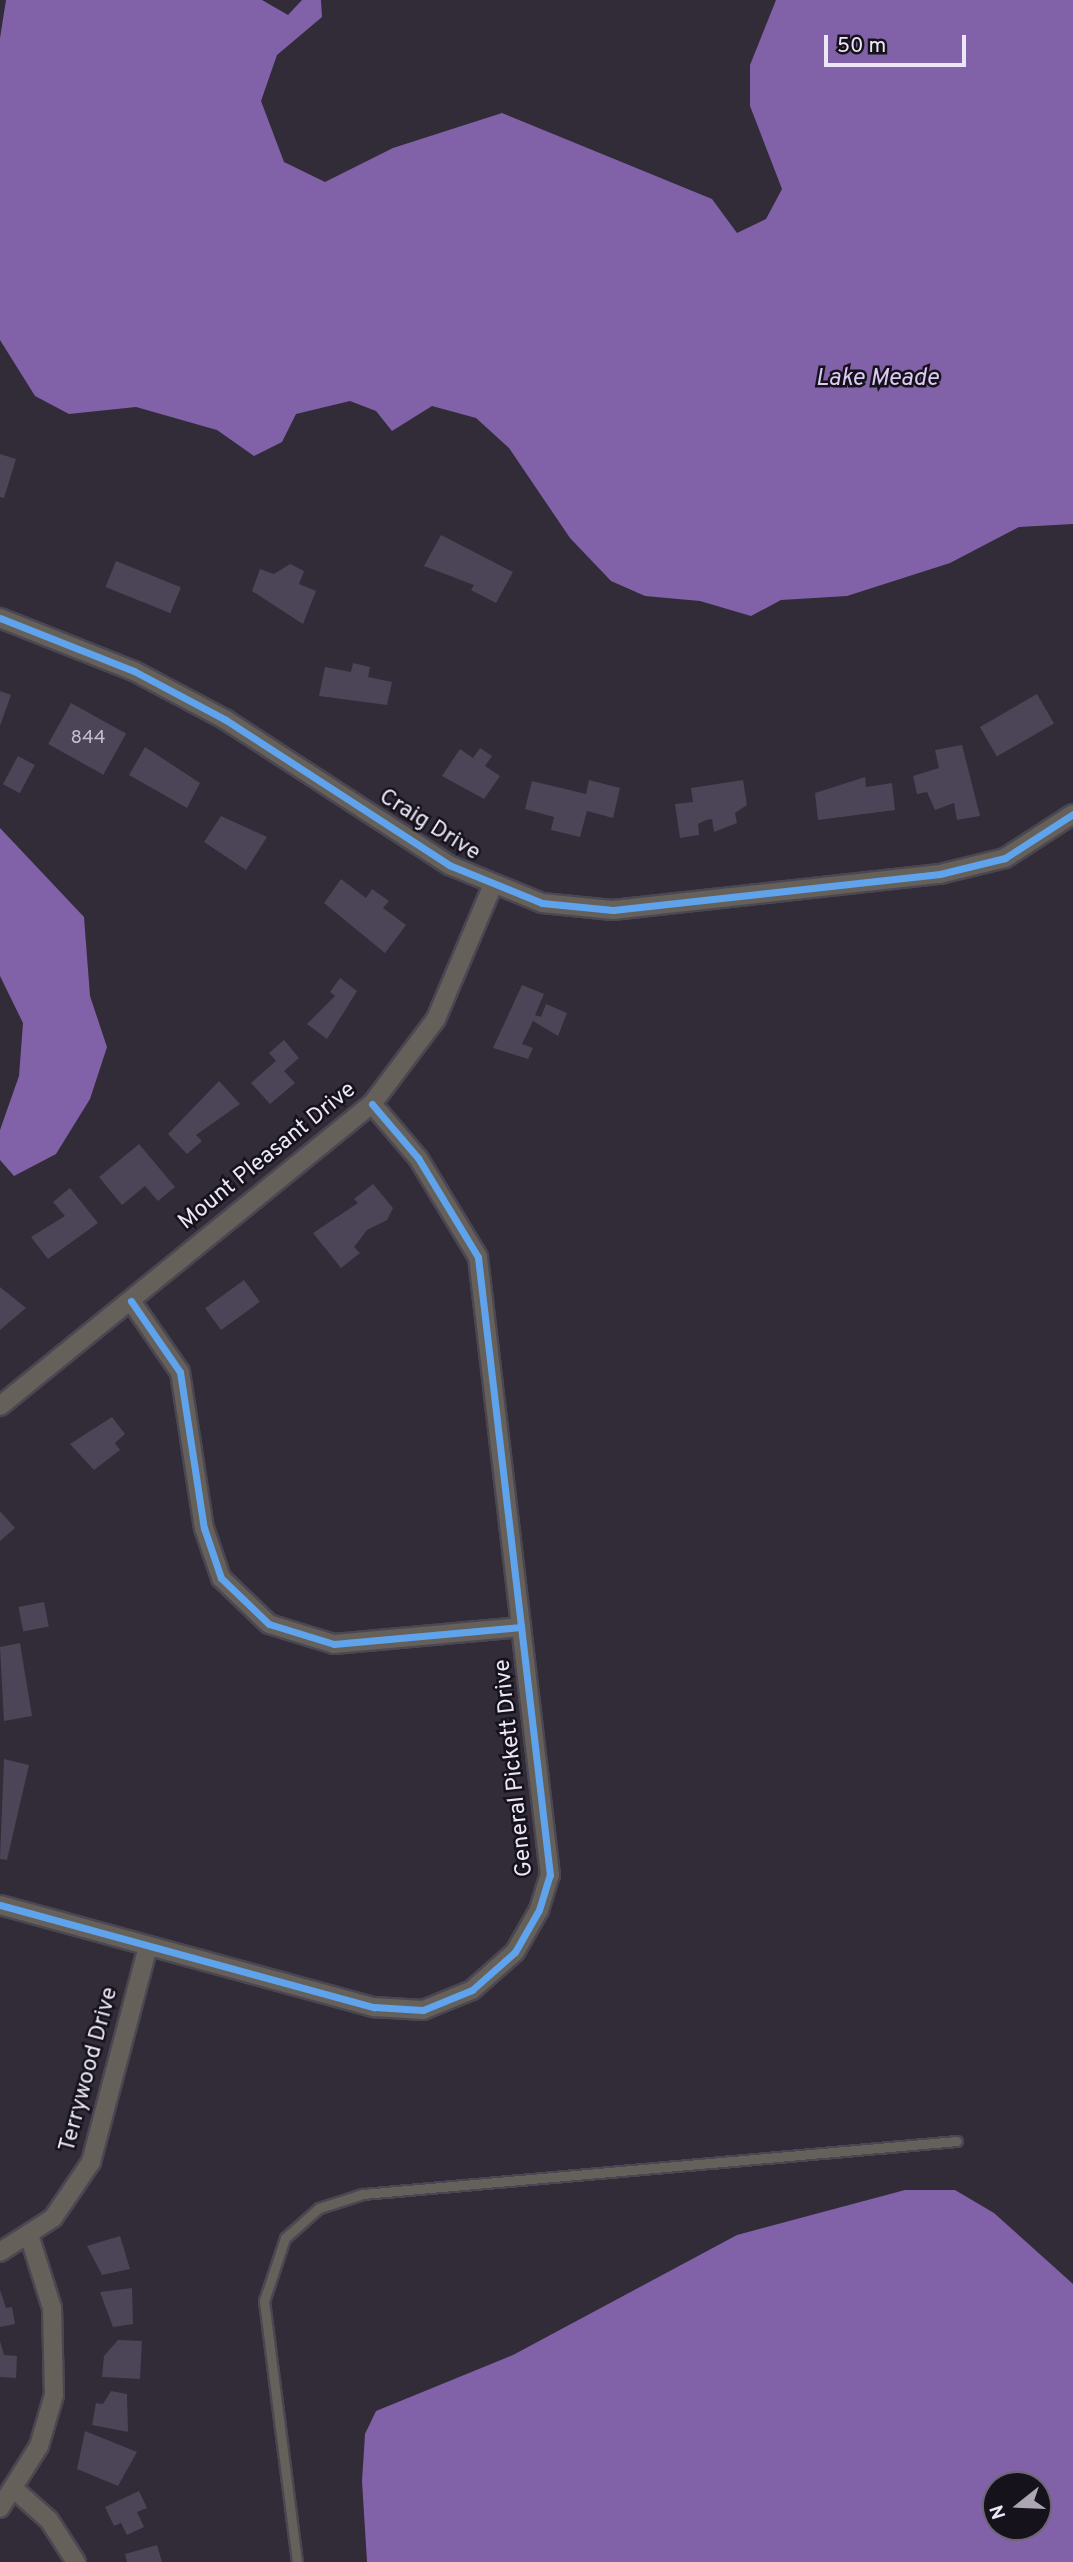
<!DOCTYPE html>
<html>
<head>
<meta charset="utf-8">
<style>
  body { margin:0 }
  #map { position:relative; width:1073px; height:2562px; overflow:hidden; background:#312c38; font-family:Overpass,sans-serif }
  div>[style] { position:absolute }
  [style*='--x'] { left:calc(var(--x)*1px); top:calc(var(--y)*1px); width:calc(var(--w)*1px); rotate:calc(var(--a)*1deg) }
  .water>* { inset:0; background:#8161a8 }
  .building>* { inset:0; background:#4c4457; transform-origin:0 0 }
  .roads { filter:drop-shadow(2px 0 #4b4752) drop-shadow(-2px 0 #4b4752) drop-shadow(0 2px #4b4752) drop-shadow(0 -2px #4b4752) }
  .lane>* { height:9px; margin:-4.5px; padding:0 4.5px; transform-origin:4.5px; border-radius:4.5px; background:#65605a }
  .street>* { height:18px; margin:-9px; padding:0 9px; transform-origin:9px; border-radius:9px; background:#65605a }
  .cycleway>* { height:7px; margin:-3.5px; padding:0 3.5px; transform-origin:3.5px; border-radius:3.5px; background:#60a3ed }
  span { translate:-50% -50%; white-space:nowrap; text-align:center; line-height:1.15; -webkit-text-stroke:5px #16121c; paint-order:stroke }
  .number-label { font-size:19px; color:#c4bece }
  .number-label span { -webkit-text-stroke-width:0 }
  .street-label { font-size:23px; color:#ece6f6 }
  .water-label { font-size:24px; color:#dbcaf4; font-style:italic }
  .north { position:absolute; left:982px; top:2471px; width:70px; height:70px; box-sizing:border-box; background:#16121c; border:2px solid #6c6773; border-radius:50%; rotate:252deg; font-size:19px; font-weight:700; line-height:28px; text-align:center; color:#ece6f6 }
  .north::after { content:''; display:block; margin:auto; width:24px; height:32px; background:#aba5b4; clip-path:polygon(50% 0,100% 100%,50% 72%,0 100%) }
  .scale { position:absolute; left:824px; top:35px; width:142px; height:32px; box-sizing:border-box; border:4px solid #ece6f6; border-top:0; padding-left:9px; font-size:21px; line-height:24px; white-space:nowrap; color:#ece6f6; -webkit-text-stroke:5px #16121c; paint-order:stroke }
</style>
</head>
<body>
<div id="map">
  <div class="water">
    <i style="clip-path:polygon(6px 0,262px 0,288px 15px,302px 0,321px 0,322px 17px,277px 55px,261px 101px,284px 162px,325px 182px,393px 148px,502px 113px,712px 199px,737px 233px,766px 219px,782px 189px,750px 106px,750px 65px,776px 0,1073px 0,1073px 524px,1019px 527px,950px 563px,847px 596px,781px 600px,751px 616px,700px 601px,645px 596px,611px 581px,570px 538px,509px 448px,476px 418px,432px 406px,392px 431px,376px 411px,350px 401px,296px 414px,282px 442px,254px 456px,217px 430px,136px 407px,69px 414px,35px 396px,0 340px,0 38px)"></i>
    <i style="clip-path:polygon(0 828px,84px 917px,90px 996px,107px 1047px,90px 1099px,56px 1154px,14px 1176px,0 1160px,0 1130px,19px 1076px,23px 1023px,0 976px)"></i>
    <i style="clip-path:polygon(evenodd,905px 2190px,955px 2190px,994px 2213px,1073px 2284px,1073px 2562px,367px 2562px,362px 2481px,365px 2434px,376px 2411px,513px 2355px,737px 2235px,905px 2190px,996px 2485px,1038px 2485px,1038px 2527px,996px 2527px,996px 2485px)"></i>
  </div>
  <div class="building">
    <i style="clip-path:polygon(0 454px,16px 459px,4px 498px,0 497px)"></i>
    <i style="clip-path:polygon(441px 535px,513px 572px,496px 603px,471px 590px,474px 585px,424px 566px)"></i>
    <i style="left:116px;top:561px;width:70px;height:28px;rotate:22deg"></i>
    <i style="clip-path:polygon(290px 564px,304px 571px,299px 584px,316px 591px,303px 624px,252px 591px,260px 569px,274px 574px)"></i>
    <i style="clip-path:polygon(353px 663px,370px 667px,368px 677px,392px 682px,387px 705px,319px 696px,325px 667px,351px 672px)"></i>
    <i style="clip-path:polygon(0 691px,11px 695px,0 726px)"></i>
    <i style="left:1037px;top:694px;width:34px;height:66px;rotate:60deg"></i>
    <i style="left:71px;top:703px;width:63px;height:47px;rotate:29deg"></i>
    <i style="clip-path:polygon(962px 745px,980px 816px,957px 820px,954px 803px,935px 810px,927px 792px,917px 794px,913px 776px,939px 768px,935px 750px)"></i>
    <i style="clip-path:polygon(145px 747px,200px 783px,187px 808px,129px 775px)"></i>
    <i style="clip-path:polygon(480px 748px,492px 756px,485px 766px,500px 776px,484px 799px,442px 776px,460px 749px,473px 758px)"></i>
    <i style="left:18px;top:756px;width:19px;height:32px;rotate:28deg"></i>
    <i style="clip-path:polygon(865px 777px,866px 787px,892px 783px,895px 810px,818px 820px,815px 793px)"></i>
    <i style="clip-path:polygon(589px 780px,620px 788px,613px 818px,587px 811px,580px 837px,551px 830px,554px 817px,525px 809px,532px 781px,586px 794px)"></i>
    <i style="clip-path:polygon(743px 780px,747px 805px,735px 813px,737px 823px,714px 832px,712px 819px,706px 820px,698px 824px,699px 835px,680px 838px,675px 804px,693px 802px,691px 788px)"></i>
    <i style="clip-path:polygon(221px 816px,267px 837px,246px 870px,204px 842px)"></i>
    <i style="clip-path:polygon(341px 879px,366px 898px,372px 889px,389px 901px,383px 908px,406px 925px,385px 953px,324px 903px)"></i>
    <i style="clip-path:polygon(340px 978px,357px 991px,327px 1039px,307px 1024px,335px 996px,330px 992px)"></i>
    <i style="clip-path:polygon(522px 985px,544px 994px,535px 1015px,541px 1017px,546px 1004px,567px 1013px,558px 1036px,533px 1021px,522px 1044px,533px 1048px,528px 1059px,493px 1048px)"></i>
    <i style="clip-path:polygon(284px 1040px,299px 1058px,284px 1071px,295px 1083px,270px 1104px,251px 1083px,276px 1061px,269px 1053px)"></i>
    <i style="clip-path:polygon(219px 1081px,240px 1104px,196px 1135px,202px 1141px,187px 1154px,168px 1134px)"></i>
    <i style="clip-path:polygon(139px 1144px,175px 1187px,158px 1201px,145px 1186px,122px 1205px,99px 1177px)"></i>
    <i style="clip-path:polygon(373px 1184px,393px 1208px,387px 1220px,367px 1230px,354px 1247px,360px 1253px,341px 1268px,313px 1233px,358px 1203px,354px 1199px)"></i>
    <i style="clip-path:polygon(70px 1188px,98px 1223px,48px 1259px,31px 1237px,65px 1216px,53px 1202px)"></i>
    <i style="left:244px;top:1280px;width:27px;height:48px;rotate:54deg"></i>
    <i style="clip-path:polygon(0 1287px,26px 1308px,0 1330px)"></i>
    <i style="clip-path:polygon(112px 1417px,125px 1434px,115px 1443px,120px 1450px,94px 1470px,70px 1444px)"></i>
    <i style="clip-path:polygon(0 1511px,15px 1528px,0 1541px)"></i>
    <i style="left:44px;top:1602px;width:25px;height:26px;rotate:79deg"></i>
    <i style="clip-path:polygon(20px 1643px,32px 1716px,4px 1721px,0 1647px)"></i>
    <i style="clip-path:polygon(4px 1759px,29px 1765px,7px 1860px,0 1859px)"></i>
    <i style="clip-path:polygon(120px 2236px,130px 2269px,102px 2275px,87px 2246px)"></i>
    <i style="clip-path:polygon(132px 2288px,133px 2324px,113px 2327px,100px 2292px)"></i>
    <i style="clip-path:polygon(0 2290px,6px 2308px,12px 2307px,15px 2324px,0 2327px)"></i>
    <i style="clip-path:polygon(118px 2340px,142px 2341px,140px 2379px,102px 2377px,104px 2356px)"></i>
    <i style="clip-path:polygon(0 2341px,4px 2355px,17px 2356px,16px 2378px,0 2377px)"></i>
    <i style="clip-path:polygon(111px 2391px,127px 2394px,128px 2432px,92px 2425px,96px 2403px,103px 2404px)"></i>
    <i style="clip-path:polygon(85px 2431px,137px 2452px,118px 2486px,77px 2469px)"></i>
    <i style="clip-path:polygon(139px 2491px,147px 2508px,137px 2512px,144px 2527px,127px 2535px,121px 2523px,114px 2526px,105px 2507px)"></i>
    <i style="clip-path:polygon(157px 2545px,162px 2562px,127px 2562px,125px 2554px)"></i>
  </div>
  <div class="roads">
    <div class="lane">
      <i style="--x:297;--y:2562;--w:263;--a:-97.2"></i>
      <i style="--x:264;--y:2301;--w:66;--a:-71.6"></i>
      <i style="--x:285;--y:2238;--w:45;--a:-41.4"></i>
      <i style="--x:319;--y:2208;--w:46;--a:-17.7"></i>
      <i style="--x:363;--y:2194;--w:596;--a:-5.1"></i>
    </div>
    <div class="street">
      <i style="--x:0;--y:618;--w:144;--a:21.6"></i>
      <i style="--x:134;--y:671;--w:104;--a:28"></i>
      <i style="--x:226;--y:720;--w:266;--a:33"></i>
      <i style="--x:449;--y:865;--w:100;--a:22.2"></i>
      <i style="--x:542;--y:903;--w:71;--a:5.6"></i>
      <i style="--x:613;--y:910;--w:329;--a:-6.3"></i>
      <i style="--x:940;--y:874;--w:67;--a:-13.8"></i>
      <i style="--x:1005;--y:858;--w:81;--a:-32.9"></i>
      <i style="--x:131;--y:1301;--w:86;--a:55.4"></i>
      <i style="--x:180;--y:1372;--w:158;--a:81.3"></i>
      <i style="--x:204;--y:1528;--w:53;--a:71.2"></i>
      <i style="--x:221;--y:1578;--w:66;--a:43.8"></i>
      <i style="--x:269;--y:1624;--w:68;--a:17.1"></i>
      <i style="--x:334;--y:1644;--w:188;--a:-5.2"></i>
      <i style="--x:0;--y:1406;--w:479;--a:-39.1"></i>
      <i style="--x:372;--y:1104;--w:106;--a:-53"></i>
      <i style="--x:436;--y:1019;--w:143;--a:-67"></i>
      <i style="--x:0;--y:1905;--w:388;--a:15.3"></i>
      <i style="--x:374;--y:2007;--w:49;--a:3.5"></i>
      <i style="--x:423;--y:2010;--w:53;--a:-22.2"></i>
      <i style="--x:472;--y:1990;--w:57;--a:-41.5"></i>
      <i style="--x:515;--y:1952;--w:48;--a:-60.3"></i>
      <i style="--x:539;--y:1910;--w:37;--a:-73"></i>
      <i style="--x:550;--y:1875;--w:622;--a:-96.65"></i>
      <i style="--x:478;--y:1257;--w:116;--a:-121.2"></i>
      <i style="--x:418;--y:1158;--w:71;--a:-130.4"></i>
      <i style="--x:0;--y:2252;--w:63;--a:-32.7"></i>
      <i style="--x:53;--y:2218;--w:68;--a:-55.8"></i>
      <i style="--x:91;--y:2162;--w:223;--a:-75.2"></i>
      <i style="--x:14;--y:2489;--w:47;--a:41.5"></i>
      <i style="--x:49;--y:2520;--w:50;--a:57.3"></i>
      <i style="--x:0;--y:2508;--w:73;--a:-57.8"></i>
      <i style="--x:39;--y:2446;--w:53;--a:-73.6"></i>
      <i style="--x:54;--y:2395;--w:87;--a:-91.3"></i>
      <i style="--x:52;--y:2308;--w:73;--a:-107.4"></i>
    </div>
  </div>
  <div class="cycleway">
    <i style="--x:0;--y:618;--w:144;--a:21.6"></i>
    <i style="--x:134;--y:671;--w:104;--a:28"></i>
    <i style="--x:226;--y:720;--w:266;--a:33"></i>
    <i style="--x:449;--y:865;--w:100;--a:22.2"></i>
    <i style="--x:542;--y:903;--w:71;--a:5.6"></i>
    <i style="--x:613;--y:910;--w:329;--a:-6.3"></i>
    <i style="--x:940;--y:874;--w:67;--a:-13.8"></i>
    <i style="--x:1005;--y:858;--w:81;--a:-32.9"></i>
    <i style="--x:131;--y:1301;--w:86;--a:55.4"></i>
    <i style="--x:180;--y:1372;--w:158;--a:81.3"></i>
    <i style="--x:204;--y:1528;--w:53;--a:71.2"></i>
    <i style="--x:221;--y:1578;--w:66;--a:43.8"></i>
    <i style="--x:269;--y:1624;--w:68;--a:17.1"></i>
    <i style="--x:334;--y:1644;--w:188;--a:-5.2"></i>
    <i style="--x:0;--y:1905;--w:388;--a:15.3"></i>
    <i style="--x:374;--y:2007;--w:49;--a:3.5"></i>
    <i style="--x:423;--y:2010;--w:53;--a:-22.2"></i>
    <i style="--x:472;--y:1990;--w:57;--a:-41.5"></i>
    <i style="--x:515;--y:1952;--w:48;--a:-60.3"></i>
    <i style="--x:539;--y:1910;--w:37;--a:-73"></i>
    <i style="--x:550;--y:1875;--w:622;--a:-96.65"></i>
    <i style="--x:478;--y:1257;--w:116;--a:-121.2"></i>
    <i style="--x:418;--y:1158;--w:71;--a:-130.4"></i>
  </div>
  <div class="number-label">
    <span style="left:88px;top:739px">844</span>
  </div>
  <div class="street-label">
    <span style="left:429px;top:826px;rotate:32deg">Craig Drive</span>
    <span style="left:268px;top:1157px;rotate:-39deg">Mount Pleasant Drive</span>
    <span style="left:515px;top:1768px;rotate:-96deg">General Pickett Drive</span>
    <span style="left:90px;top:2070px;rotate:-75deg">Terrywood Drive</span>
  </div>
  <div class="water-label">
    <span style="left:877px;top:380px">Lake Meade</span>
  </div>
  <div class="north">N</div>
  <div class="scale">50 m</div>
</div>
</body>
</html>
